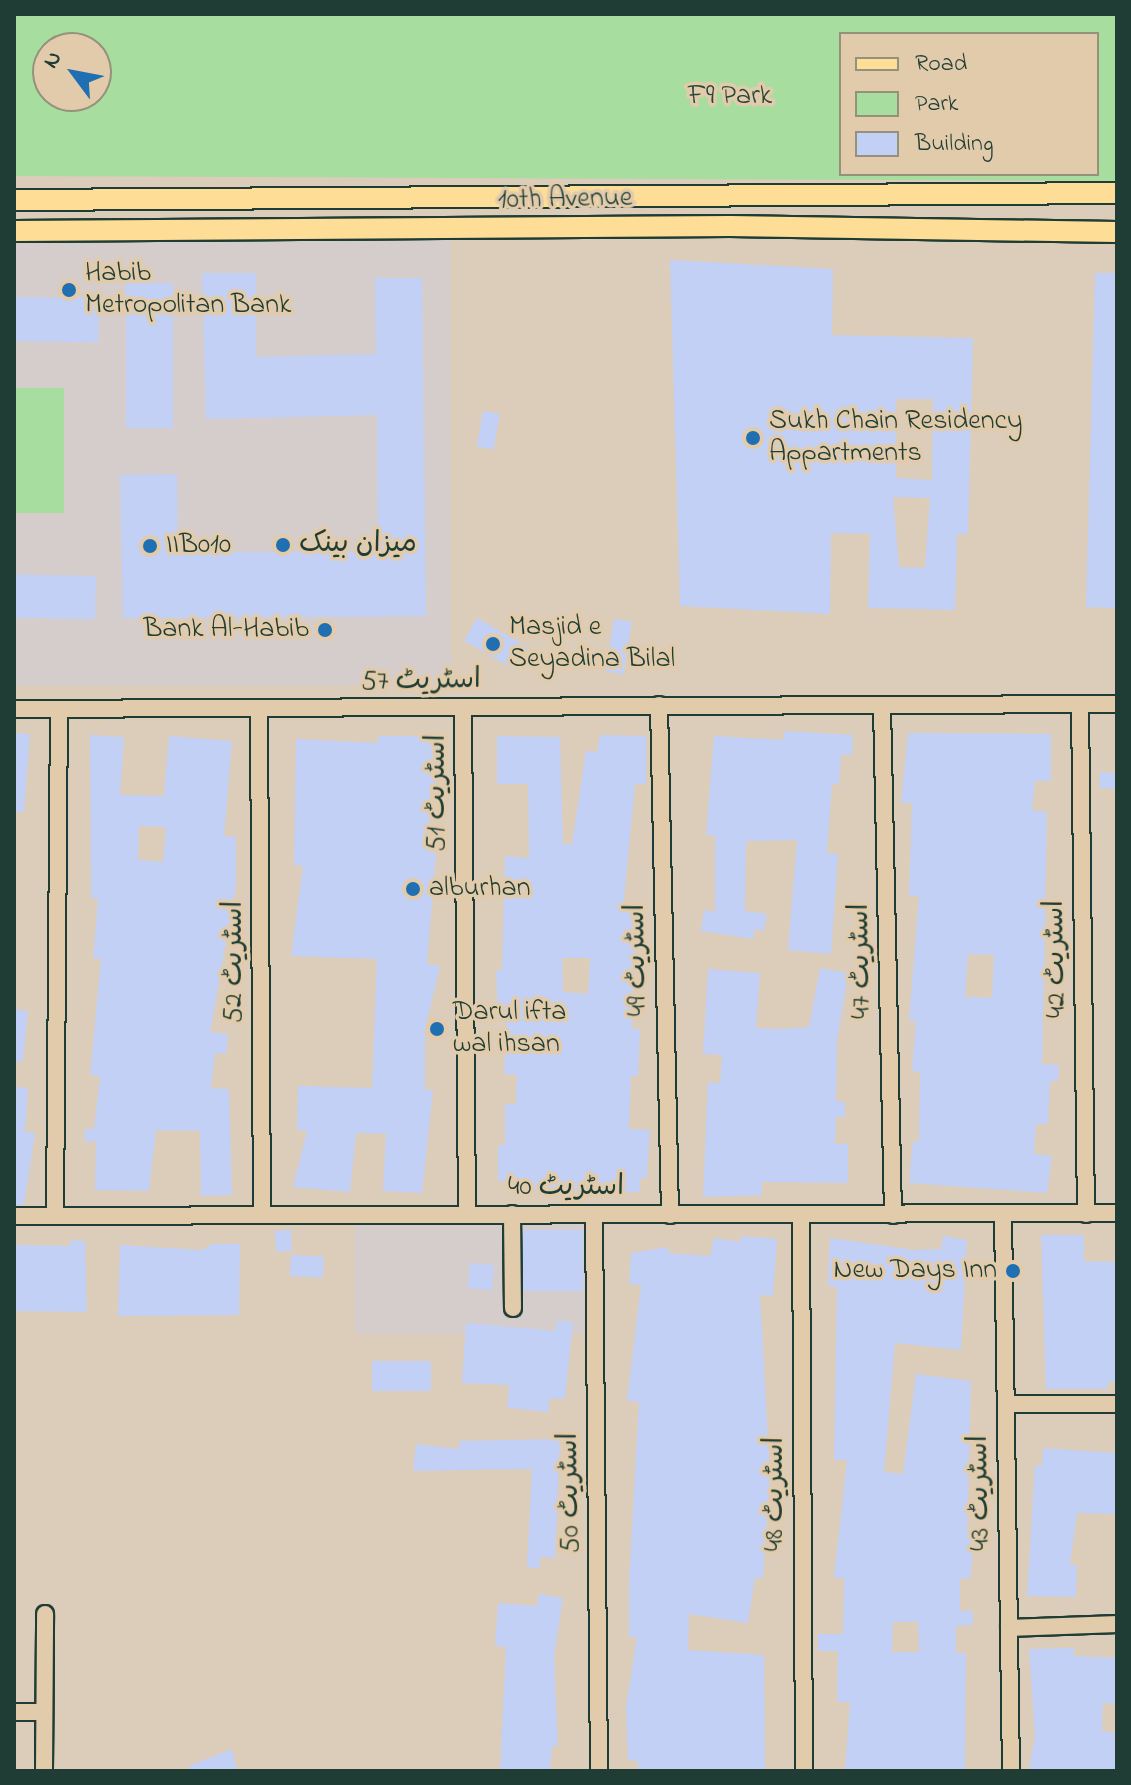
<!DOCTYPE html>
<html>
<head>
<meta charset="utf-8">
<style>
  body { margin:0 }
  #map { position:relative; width:1131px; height:1785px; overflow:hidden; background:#dcccba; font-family:"Indie Flower","Playpen Sans Arabic",sans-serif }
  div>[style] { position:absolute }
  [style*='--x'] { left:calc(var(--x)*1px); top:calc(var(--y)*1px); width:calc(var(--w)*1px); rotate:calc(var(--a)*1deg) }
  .built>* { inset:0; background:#d4cdcc; transform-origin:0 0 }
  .green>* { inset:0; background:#a8dda0; transform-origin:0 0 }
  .building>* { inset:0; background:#c2d0f6; transform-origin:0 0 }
  .roads { filter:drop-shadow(2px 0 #1f3d34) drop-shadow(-2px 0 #1f3d34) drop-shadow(0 2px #1f3d34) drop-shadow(0 -2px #1f3d34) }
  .minor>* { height:16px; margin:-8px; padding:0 8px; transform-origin:8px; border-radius:8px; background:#e2cbab }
  .major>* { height:20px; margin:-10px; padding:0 10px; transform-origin:10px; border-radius:10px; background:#fedd96 }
  .dots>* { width:22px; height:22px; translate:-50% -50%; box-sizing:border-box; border:4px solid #e2cbab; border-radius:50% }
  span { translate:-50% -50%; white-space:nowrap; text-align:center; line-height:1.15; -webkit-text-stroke:7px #e2cbab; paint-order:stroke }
  .park-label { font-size:28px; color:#264539 }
  .street-label { font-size:28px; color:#1f3d34 }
  .poi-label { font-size:28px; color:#1f3d34 }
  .left { translate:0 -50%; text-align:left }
  .right { translate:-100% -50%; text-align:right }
  .frame { position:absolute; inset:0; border:16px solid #1f3d34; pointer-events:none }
  .legend { position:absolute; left:839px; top:32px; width:260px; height:144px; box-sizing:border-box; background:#e2cbab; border:2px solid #94927b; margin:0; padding:10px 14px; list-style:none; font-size:24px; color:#1f3d34 }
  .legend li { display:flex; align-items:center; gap:16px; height:40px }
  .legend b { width:40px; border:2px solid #94927b }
  .north { position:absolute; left:32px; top:32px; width:80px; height:80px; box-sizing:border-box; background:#e2cbab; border:2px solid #94927b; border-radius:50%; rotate:302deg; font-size:22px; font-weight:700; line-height:32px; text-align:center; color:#1f3d34 }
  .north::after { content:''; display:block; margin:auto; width:28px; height:36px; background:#1f6fb2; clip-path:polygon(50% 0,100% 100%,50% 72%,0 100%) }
</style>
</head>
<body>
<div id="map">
  <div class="built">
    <i style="left:14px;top:239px;width:437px;height:447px"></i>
    <i style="left:355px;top:1220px;width:230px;height:114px"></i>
  </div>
  <div class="green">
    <i style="clip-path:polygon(evenodd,14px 14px,1117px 14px,1117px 181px,14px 176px,14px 14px,841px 34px,1097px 34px,1097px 174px,841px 174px,841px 34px,14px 14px,48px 48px,96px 48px,96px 96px,48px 96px,48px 48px)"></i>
    <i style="left:14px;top:388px;width:50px;height:125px"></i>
  </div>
  <div class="building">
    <i style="clip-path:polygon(evenodd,670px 260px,833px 269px,832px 335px,973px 338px,968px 534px,957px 534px,955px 610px,868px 608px,870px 534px,831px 533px,830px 614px,680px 606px,670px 260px,896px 399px,933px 399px,932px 480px,896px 478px,896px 399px,670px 260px,893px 497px,930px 498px,925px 568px,899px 567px,893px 497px)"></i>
    <i style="clip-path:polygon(202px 273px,256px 273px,256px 357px,376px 354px,375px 278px,422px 278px,426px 616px,123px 618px,120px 475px,177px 474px,178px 552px,378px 552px,377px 415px,206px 419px)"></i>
    <i style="clip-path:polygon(1095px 273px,1117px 273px,1117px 608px,1086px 607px)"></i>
    <i style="left:126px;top:283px;width:47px;height:145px"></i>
    <i style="left:14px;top:297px;width:85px;height:44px;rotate:1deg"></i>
    <i style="left:483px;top:411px;width:17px;height:36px;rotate:10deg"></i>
    <i style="left:96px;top:576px;width:43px;height:82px;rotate:91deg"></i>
    <i style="left:477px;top:618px;width:60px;height:26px;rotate:30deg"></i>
    <i style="left:614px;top:619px;width:18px;height:53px;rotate:9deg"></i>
    <i style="clip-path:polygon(784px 731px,853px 735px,852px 755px,841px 755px,839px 785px,832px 784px,827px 853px,838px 854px,831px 954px,788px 950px,797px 840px,746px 841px,745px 911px,767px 914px,764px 931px,755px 929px,753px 939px,701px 931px,704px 910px,715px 912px,715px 835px,706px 835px,714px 736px,783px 740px)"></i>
    <i style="clip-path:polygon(14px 733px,30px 734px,24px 812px,14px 812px)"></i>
    <i style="clip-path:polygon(evenodd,908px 733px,1051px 734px,1051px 781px,1035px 781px,1032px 810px,1047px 812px,1042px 1064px,1059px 1065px,1058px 1081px,1050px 1081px,1048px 1124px,1036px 1124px,1034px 1154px,1052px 1156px,1047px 1193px,909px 1183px,913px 1141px,919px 1142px,920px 1072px,912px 1071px,916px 1021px,909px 1021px,919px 896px,909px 896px,912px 803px,901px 803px,908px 733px,968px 954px,994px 955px,992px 998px,965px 997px,968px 954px)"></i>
    <i style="clip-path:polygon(evenodd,90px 735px,124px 737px,120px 795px,164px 796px,169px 736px,232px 741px,224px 836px,236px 837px,236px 886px,210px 1032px,228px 1034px,226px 1054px,215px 1053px,211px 1088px,229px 1089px,232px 1195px,201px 1196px,200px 1131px,156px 1130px,149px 1191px,95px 1190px,96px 1142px,84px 1141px,85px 1129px,94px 1129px,100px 1076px,90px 1075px,101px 959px,93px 958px,98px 899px,91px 898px,90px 735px,139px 826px,166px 827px,163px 862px,138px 860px,139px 826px)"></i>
    <i style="clip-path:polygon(evenodd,600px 735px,646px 736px,646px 784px,635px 784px,623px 910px,639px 910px,632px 1029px,640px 1029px,638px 1076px,631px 1076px,629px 1129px,650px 1130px,647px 1178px,640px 1178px,640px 1192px,506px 1190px,506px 1181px,498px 1181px,498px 1145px,505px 1145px,505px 1104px,516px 1104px,517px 1075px,504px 1074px,507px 1016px,498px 1017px,496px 970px,502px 970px,505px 856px,529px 858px,528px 784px,497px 784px,497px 736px,560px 737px,563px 844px,572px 844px,586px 751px,597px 752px,600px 735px,562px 958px,590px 958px,588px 994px,563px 992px,562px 958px)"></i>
    <i style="clip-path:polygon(378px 736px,438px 736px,436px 785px,430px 785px,429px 852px,436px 852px,427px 964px,440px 966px,425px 1029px,425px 1090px,433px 1090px,422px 1193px,383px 1191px,386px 1134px,356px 1133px,350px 1192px,293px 1187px,307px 1131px,297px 1130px,298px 1086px,372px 1088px,377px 959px,291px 956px,303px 866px,294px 865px,296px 739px,378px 743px)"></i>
    <i style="left:1100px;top:772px;width:17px;height:16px;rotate:3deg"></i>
    <i style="clip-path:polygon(820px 968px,848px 973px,837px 1041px,836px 1101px,845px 1102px,845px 1117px,836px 1117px,835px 1144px,848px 1144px,848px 1183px,762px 1182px,762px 1195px,703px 1197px,708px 1082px,720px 1083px,722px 1055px,703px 1054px,708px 969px,760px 973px,756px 1028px,784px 1029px,809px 1027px)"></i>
    <i style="clip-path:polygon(14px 1009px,28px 1011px,23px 1061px,14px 1061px)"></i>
    <i style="clip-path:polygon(14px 1087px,28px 1088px,25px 1132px,35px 1133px,24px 1205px,14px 1205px)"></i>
    <i style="left:291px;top:1230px;width:21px;height:16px;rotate:87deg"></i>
    <i style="left:523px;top:1230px;width:60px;height:61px"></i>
    <i style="clip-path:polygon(1041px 1235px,1084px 1235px,1084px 1261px,1117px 1262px,1117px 1382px,1108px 1382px,1107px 1389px,1046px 1389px)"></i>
    <i style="clip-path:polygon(741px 1236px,777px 1239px,773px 1296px,760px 1295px,770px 1475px,763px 1578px,755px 1578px,748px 1623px,689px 1614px,688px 1650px,764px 1655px,765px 1771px,638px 1771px,638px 1761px,628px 1760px,626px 1708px,637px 1637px,629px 1637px,629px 1581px,639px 1402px,627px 1401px,641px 1285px,629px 1284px,631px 1253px,669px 1247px,668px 1253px,710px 1256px,714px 1238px,740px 1242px)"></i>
    <i style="clip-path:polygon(evenodd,943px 1236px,967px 1240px,961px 1350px,895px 1343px,884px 1472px,903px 1474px,916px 1374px,971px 1381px,967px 1531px,975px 1532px,970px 1579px,960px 1578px,960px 1611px,973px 1611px,973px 1625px,956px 1626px,956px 1653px,966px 1653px,965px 1771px,845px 1771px,850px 1702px,837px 1702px,838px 1651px,818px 1651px,818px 1634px,843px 1634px,844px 1578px,834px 1578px,847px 1460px,834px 1460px,837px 1287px,828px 1286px,830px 1238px,914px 1250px,941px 1249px,943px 1236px,893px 1622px,918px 1622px,919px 1652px,892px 1652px,893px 1622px)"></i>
    <i style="clip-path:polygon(70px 1240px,85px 1241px,87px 1312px,14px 1311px,14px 1245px,70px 1246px)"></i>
    <i style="clip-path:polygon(212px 1244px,240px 1244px,239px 1315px,118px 1316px,120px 1245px,202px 1250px)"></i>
    <i style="left:291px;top:1255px;width:33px;height:21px;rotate:3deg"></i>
    <i style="left:470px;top:1263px;width:24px;height:25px;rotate:5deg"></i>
    <i style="clip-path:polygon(557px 1321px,573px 1322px,565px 1399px,550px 1398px,548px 1412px,507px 1408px,509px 1385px,462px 1383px,466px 1323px,556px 1331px)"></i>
    <i style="left:372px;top:1361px;width:59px;height:30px"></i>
    <i style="clip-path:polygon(560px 1439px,555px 1558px,540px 1557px,540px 1568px,527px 1567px,532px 1469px,413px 1471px,416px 1444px,459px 1449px,459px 1441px)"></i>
    <i style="clip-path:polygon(1043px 1448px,1117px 1453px,1117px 1514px,1077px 1513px,1070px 1565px,1077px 1565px,1076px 1597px,1027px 1596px,1035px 1465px,1042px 1466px)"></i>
    <i style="clip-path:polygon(539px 1594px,563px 1598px,554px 1656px,558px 1746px,552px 1746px,550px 1771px,500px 1771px,506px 1647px,495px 1646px,498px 1603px,537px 1606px)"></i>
    <i style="clip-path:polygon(1074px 1648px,1074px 1656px,1117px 1658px,1117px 1704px,1103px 1703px,1102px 1731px,1117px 1733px,1117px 1771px,1029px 1771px,1035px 1735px,1029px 1649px)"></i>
    <i style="clip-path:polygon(232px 1749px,237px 1771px,190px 1771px,189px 1766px)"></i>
  </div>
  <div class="roads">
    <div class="minor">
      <i style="--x:1080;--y:704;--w:510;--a:89.33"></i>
      <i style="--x:659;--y:705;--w:510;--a:88.76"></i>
      <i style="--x:882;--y:706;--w:509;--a:88.76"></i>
      <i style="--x:463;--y:708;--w:506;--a:89.55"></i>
      <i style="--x:14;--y:709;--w:1103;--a:-0.26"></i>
      <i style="--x:259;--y:712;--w:500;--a:89.66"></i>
      <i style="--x:512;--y:1214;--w:94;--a:89.4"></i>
      <i style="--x:594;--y:1214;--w:557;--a:89.49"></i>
      <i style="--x:1003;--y:1214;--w:557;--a:89.18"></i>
      <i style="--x:55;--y:1215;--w:506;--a:-89.55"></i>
      <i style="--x:14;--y:1216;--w:1103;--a:-0.16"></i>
      <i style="--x:801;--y:1216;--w:555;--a:89.69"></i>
      <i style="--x:1006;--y:1404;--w:111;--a:0"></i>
      <i style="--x:1009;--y:1628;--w:108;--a:-2.1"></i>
      <i style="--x:14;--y:1712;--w:30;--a:0"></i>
      <i style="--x:44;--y:1771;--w:157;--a:-89.6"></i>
    </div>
    <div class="major">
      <i style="--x:14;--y:200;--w:1103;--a:-0.36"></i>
      <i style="--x:14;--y:231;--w:716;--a:-0.4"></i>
      <i style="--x:730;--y:226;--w:387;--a:0.9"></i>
    </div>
  </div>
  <div class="dots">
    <i style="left:69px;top:290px;background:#1f6fb2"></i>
    <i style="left:753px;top:438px;background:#1f6fb2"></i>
    <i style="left:283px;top:545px;background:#1f6fb2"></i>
    <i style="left:150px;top:546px;background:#1f6fb2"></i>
    <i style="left:325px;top:630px;background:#1f6fb2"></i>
    <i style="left:493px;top:644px;background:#1f6fb2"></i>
    <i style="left:413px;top:889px;background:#1f6fb2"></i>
    <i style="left:437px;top:1029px;background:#1f6fb2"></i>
    <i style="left:1013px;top:1271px;background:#1f6fb2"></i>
  </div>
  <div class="park-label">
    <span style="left:730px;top:97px">F9 Park</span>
  </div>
  <div class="street-label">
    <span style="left:565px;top:200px;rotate:-1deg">10th Avenue</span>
    <span style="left:421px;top:682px;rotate:-1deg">اسٹریٹ 57</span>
    <span style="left:438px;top:793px;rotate:-90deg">اسٹریٹ 51</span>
    <span style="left:1057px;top:959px;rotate:-91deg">اسٹریٹ 42</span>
    <span style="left:638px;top:960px;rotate:-91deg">اسٹریٹ 49</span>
    <span style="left:862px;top:961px;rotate:-91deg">اسٹریٹ 47</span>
    <span style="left:235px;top:962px;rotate:-90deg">اسٹریٹ 52</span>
    <span style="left:566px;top:1188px">اسٹریٹ 40</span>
    <span style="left:571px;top:1493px;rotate:-91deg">اسٹریٹ 50</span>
    <span style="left:981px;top:1493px;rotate:-91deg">اسٹریٹ 43</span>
    <span style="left:776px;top:1494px;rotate:-90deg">اسٹریٹ 48</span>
  </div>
  <div class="poi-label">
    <span class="left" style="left:85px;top:290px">Habib<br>Metropolitan Bank</span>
    <span class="left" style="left:769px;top:438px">Sukh Chain Residency<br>Appartments</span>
    <span class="left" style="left:299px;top:545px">میزان بینک</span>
    <span class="left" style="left:166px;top:546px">IIB010</span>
    <span class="left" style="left:509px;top:644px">Masjid e<br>Seyadina Bilal</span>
    <span class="right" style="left:309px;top:630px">Bank Al-Habib</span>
    <span class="left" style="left:429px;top:889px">alburhan</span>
    <span class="left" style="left:453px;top:1029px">Darul ifta<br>wal ihsan</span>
    <span class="right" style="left:997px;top:1271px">New Days Inn</span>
  </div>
  <div class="frame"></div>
  <ul class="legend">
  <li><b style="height:10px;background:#fedd96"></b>Road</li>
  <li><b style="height:22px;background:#a8dda0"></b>Park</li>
  <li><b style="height:22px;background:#c2d0f6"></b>Building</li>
  </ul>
  <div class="north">N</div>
</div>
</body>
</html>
